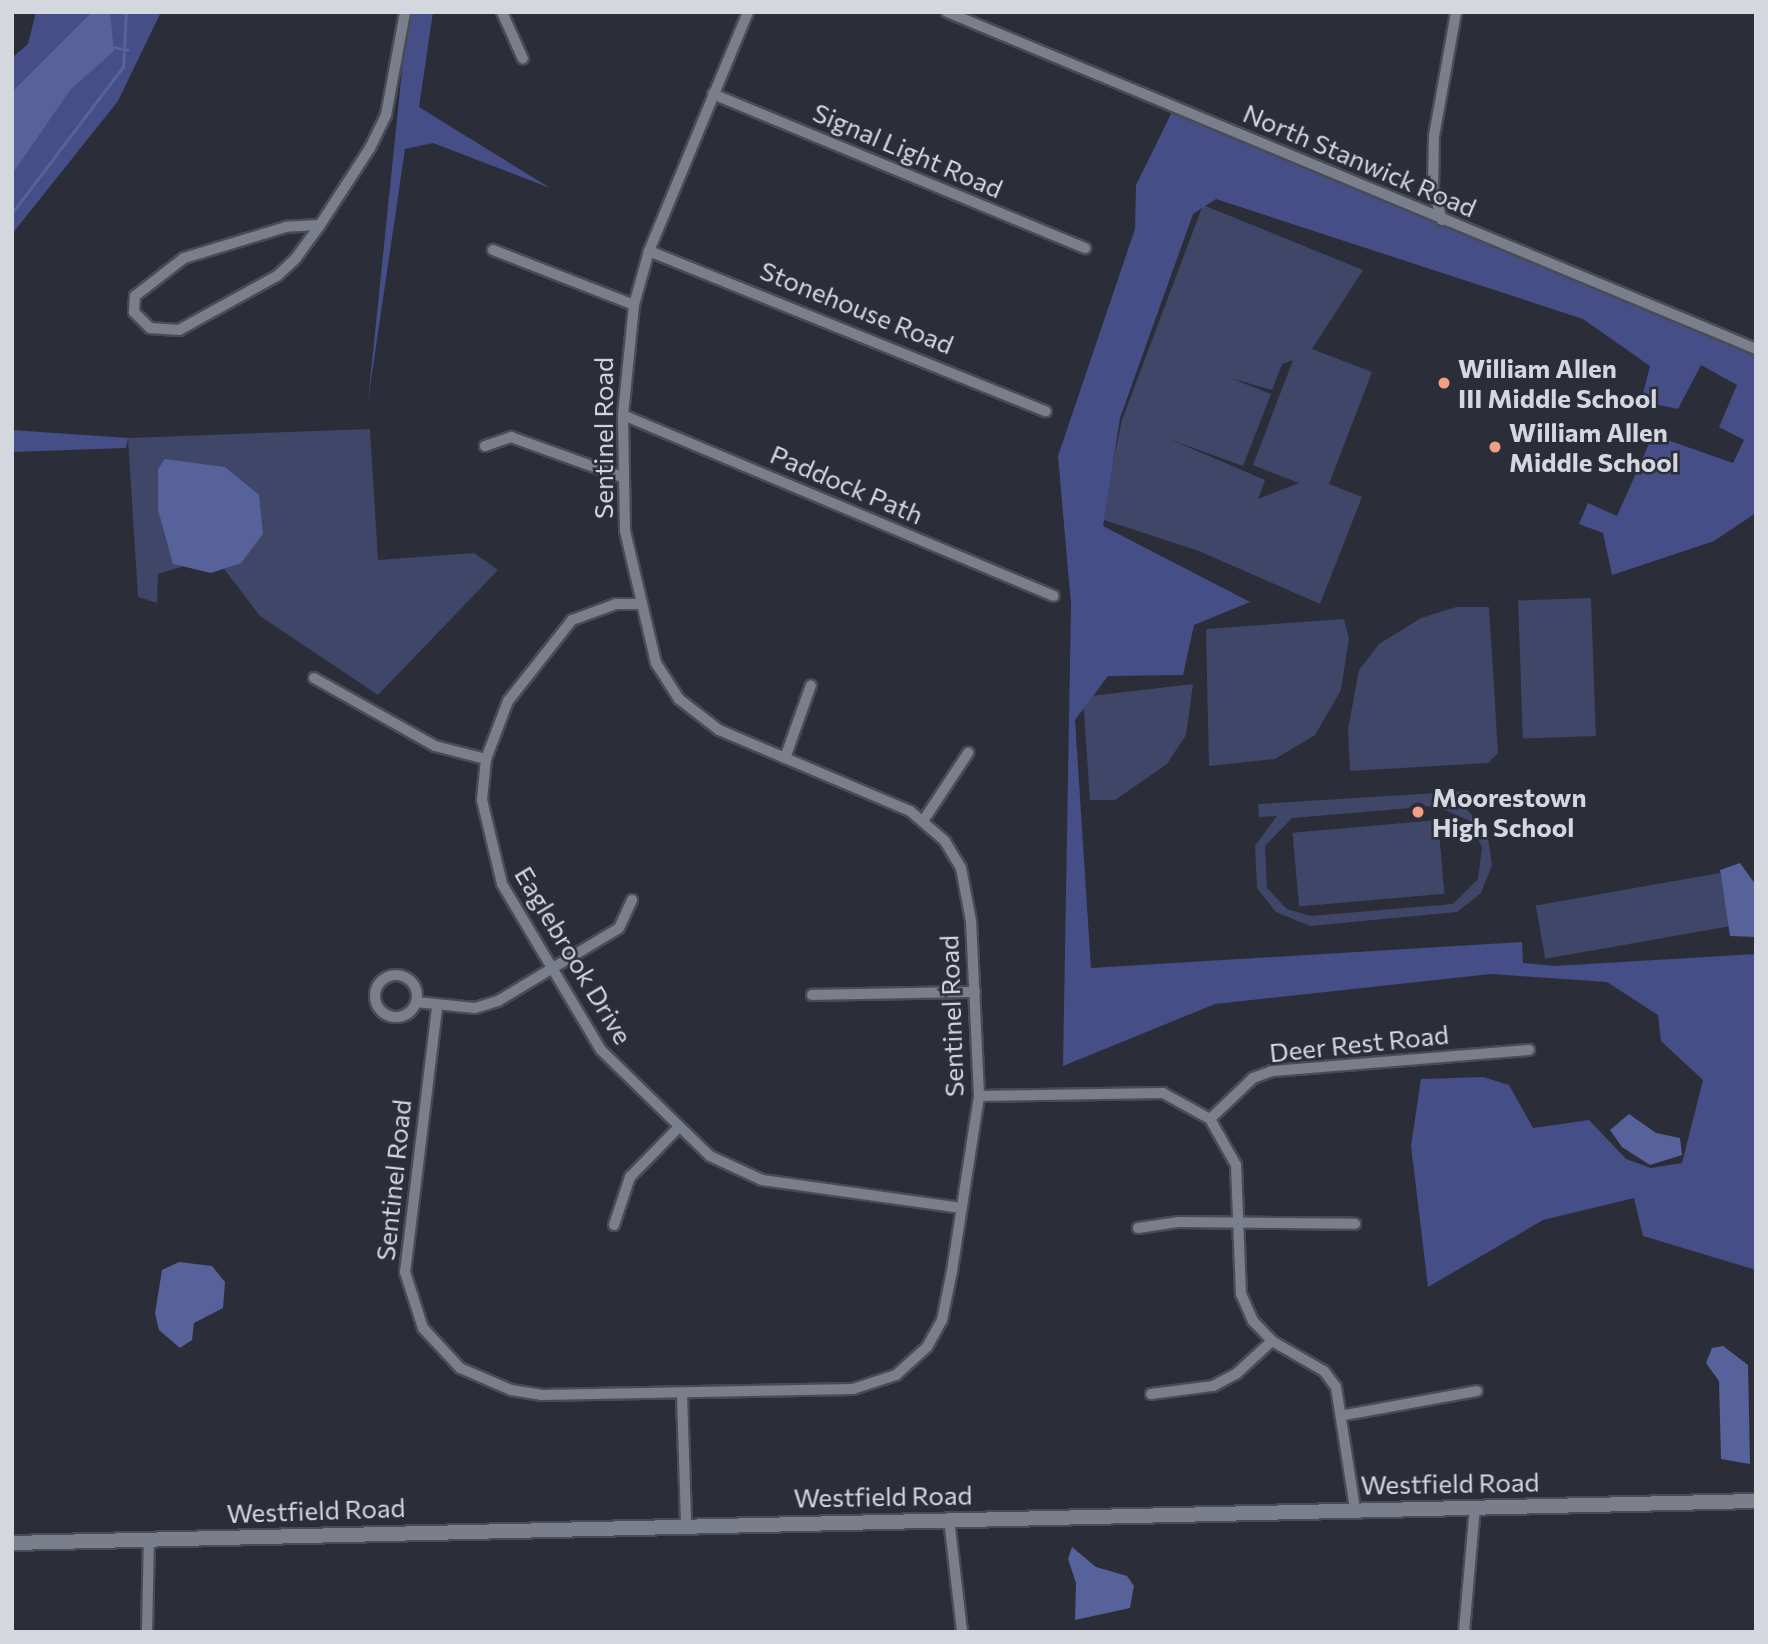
<!DOCTYPE html>
<html>
<head>
<meta charset="utf-8">
<style>
  body { margin:0 }
  #map { position:relative; width:1768px; height:1644px; overflow:hidden; background:#2b2e38; font-family:Commissioner,sans-serif }
  div>[style] { position:absolute }
  [style*='--x'] { left:calc(var(--x)*1px); top:calc(var(--y)*1px); width:calc(var(--w)*1px); rotate:calc(var(--a)*1deg) }
  .green>* { inset:0; background:#3f4667; transform-origin:0 0 }
  .forest>* { inset:0; background:#454e86 }
  .water>* { inset:0; background:#57629b }
  .stream>* { height:2.5px; margin:-1.25px; padding:0 1.25px; transform-origin:1.25px; border-radius:1.25px; background:#57629b }
  .roads { filter:drop-shadow(2px 0 #4a4c54) drop-shadow(-2px 0 #4a4c54) drop-shadow(0 2px #4a4c54) drop-shadow(0 -2px #4a4c54) }
  .minor>* { height:10px; margin:-5px; padding:0 5px; transform-origin:5px; border-radius:5px; background:#7b7f8b }
  .minor>.ring { margin:-5px; padding:0; box-sizing:content-box; background:none; border:10px solid #7b7f8b; border-radius:50% }
  .tertiary>* { height:14px; margin:-7px; padding:0 7px; transform-origin:7px; border-radius:7px; background:#7b7f8b }
  .dots>* { width:19px; height:19px; translate:-50% -50%; box-sizing:border-box; border:4px solid #2b2e38; border-radius:50% }
  span { translate:-50% -50%; white-space:nowrap; text-align:center; line-height:1.15; -webkit-text-stroke:5px #2b2e38; paint-order:stroke }
  .street-label { font-size:26px; color:#d5d7de }
  .poi-label { font-size:26px; color:#d5d7de; font-weight:700 }
  .left { translate:0 -50%; text-align:left }
  .frame { position:absolute; inset:0; border:14px solid #d5d7de; pointer-events:none }
</style>
</head>
<body>
<div id="map">
  <div class="green">
    <i style="clip-path:polygon(evenodd,1203px 205px,1363px 270px,1312px 349px,1372px 372px,1329px 484px,1362px 497px,1320px 604px,1199px 551px,1101px 519px,1122px 420px,1203px 205px,1293px 360px,1253px 465px,1299px 483px,1258px 499px,1265px 480px,1169px 439px,1243px 466px,1271px 394px,1230px 378px,1272px 390px,1282px 364px,1293px 360px)"></i>
    <i style="clip-path:polygon(370px 429px,378px 560px,474px 553px,498px 570px,378px 695px,260px 616px,221px 565px,187px 565px,158px 574px,157px 603px,138px 597px,128px 438px)"></i>
    <i style="left:1591px;top:598px;width:138px;height:73px;rotate:88deg"></i>
    <i style="clip-path:polygon(1456px 607px,1489px 607px,1498px 753px,1488px 763px,1350px 771px,1348px 729px,1359px 670px,1379px 644px,1421px 618px)"></i>
    <i style="clip-path:polygon(1344px 619px,1349px 638px,1341px 690px,1315px 735px,1275px 759px,1209px 766px,1206px 629px)"></i>
    <i style="clip-path:polygon(1193px 684px,1186px 735px,1167px 764px,1115px 800px,1090px 800px,1083px 697px)"></i>
    <i style="clip-path:polygon(evenodd,1469px 791px,1470px 803px,1462px 804px,1487px 832px,1492px 865px,1481px 893px,1457px 912px,1310px 926px,1276px 912px,1257px 888px,1255px 846px,1277px 816px,1259px 817px,1258px 804px,1469px 791px,1435px 806px,1468px 820px,1482px 847px,1478px 879px,1453px 904px,1310px 916px,1287px 909px,1267px 888px,1265px 846px,1292px 818px,1435px 806px)"></i>
    <i style="left:1438px;top:820px;width:74px;height:146px;rotate:85deg"></i>
    <i style="left:1720px;top:873px;width:54px;height:187px;rotate:80deg"></i>
  </div>
  <div class="forest">
    <i style="clip-path:polygon(36px 12px,161px 12px,118px 101px,12px 234px,12px 58px,28px 44px)"></i>
    <i style="clip-path:polygon(408px 12px,433px 12px,419px 107px,550px 188px,433px 143px,405px 149px,368px 401px)"></i>
    <i style="clip-path:polygon(1173px 110px,1756px 347px,1756px 513px,1714px 541px,1612px 575px,1603px 533px,1579px 524px,1588px 503px,1617px 516px,1653px 435px,1733px 463px,1744px 440px,1719px 427px,1737px 385px,1701px 365px,1678px 409px,1641px 401px,1650px 366px,1583px 319px,1216px 199px,1193px 214px,1120px 418px,1103px 526px,1250px 602px,1194px 625px,1183px 675px,1108px 676px,1075px 720px,1091px 968px,1522px 942px,1523px 963px,1554px 966px,1756px 954px,1756px 1270px,1643px 1236px,1634px 1198px,1543px 1220px,1428px 1287px,1411px 1146px,1421px 1079px,1483px 1077px,1509px 1085px,1533px 1128px,1589px 1120px,1626px 1159px,1651px 1168px,1682px 1163px,1703px 1080px,1661px 1041px,1658px 1015px,1607px 982px,1491px 974px,1215px 1004px,1063px 1066px,1071px 604px,1058px 456px,1135px 229px,1136px 185px)"></i>
    <i style="clip-path:polygon(12px 430px,128px 438px,126px 448px,12px 452px)"></i>
  </div>
  <div class="water">
    <i style="clip-path:polygon(92px 12px,110px 12px,114px 51px,71px 89px,12px 174px,12px 92px)"></i>
    <i style="clip-path:polygon(165px 459px,225px 467px,259px 495px,263px 534px,241px 563px,211px 573px,173px 564px,158px 510px,158px 469px)"></i>
    <i style="clip-path:polygon(1740px 863px,1756px 885px,1756px 937px,1730px 936px,1720px 870px)"></i>
    <i style="clip-path:polygon(1629px 1114px,1656px 1133px,1680px 1138px,1682px 1155px,1650px 1165px,1622px 1147px,1610px 1130px)"></i>
    <i style="clip-path:polygon(179px 1262px,212px 1266px,225px 1282px,223px 1308px,194px 1323px,192px 1340px,180px 1348px,159px 1330px,155px 1313px,162px 1270px)"></i>
    <i style="clip-path:polygon(1723px 1346px,1748px 1365px,1750px 1464px,1721px 1459px,1719px 1381px,1706px 1363px,1712px 1348px)"></i>
    <i style="clip-path:polygon(1072px 1547px,1096px 1567px,1127px 1576px,1134px 1586px,1130px 1608px,1075px 1620px,1076px 1583px,1068px 1559px)"></i>
  </div>
  <div class="stream">
    <i style="--x:114;--y:47;--w:14;--a:12"></i>
    <i style="--x:12;--y:213;--w:183;--a:-52.8"></i>
    <i style="--x:123;--y:67;--w:55;--a:-86.9"></i>
  </div>
  <div class="roads">
    <div class="minor">
      <i style="--x:502;--y:12;--w:51;--a:65.9"></i>
      <i style="--x:947;--y:12;--w:876;--a:22.61"></i>
      <i style="--x:713;--y:94;--w:403;--a:22.5"></i>
      <i style="--x:1442;--y:220;--w:33;--a:-106"></i>
      <i style="--x:1433;--y:188;--w:52;--a:-88.9"></i>
      <i style="--x:1434;--y:136;--w:126;--a:-79.9"></i>
      <i style="--x:320;--y:225;--w:34;--a:177"></i>
      <i style="--x:286;--y:227;--w:107;--a:163.1"></i>
      <i style="--x:184;--y:258;--w:62;--a:142.2"></i>
      <i style="--x:135;--y:296;--w:16;--a:94"></i>
      <i style="--x:134;--y:312;--w:23;--a:45"></i>
      <i style="--x:150;--y:328;--w:29;--a:4"></i>
      <i style="--x:179;--y:330;--w:112;--a:-28.9"></i>
      <i style="--x:277;--y:276;--w:26;--a:-43"></i>
      <i style="--x:296;--y:258;--w:41;--a:-54"></i>
      <i style="--x:320;--y:225;--w:92;--a:-57"></i>
      <i style="--x:370;--y:148;--w:37;--a:-64"></i>
      <i style="--x:386;--y:115;--w:105;--a:-79.5"></i>
      <i style="--x:493;--y:250;--w:151;--a:21.3"></i>
      <i style="--x:649;--y:251;--w:428;--a:22"></i>
      <i style="--x:623;--y:415;--w:467;--a:22.8"></i>
      <i style="--x:485;--y:446;--w:28;--a:-19"></i>
      <i style="--x:511;--y:437;--w:118;--a:19.8"></i>
      <i style="--x:641;--y:604;--w:25;--a:180"></i>
      <i style="--x:616;--y:604;--w:47;--a:160"></i>
      <i style="--x:572;--y:620;--w:103;--a:128.3"></i>
      <i style="--x:508;--y:701;--w:62;--a:110.8"></i>
      <i style="--x:486;--y:759;--w:41;--a:95.6"></i>
      <i style="--x:482;--y:800;--w:86;--a:76.6"></i>
      <i style="--x:502;--y:884;--w:193;--a:59.2"></i>
      <i style="--x:601;--y:1050;--w:152;--a:44.2"></i>
      <i style="--x:710;--y:1156;--w:57;--a:24.8"></i>
      <i style="--x:762;--y:1180;--w:200;--a:8"></i>
      <i style="--x:314;--y:678;--w:139;--a:29.3"></i>
      <i style="--x:435;--y:746;--w:53;--a:14.3"></i>
      <i style="--x:785;--y:758;--w:77;--a:-70.4"></i>
      <i style="--x:923;--y:821;--w:82;--a:-56.5"></i>
      <i class="ring" style="left:375px;top:975px;width:32px;height:32px"></i>
      <i style="--x:812;--y:995;--w:163;--a:-1.1"></i>
      <i style="--x:416;--y:1002;--w:59;--a:5.8"></i>
      <i style="--x:475;--y:1008;--w:24;--a:-17"></i>
      <i style="--x:498;--y:1001;--w:141;--a:-31.1"></i>
      <i style="--x:619;--y:928;--w:31;--a:-65"></i>
      <i style="--x:437;--y:1008;--w:266;--a:96.9"></i>
      <i style="--x:405;--y:1272;--w:59;--a:72.2"></i>
      <i style="--x:423;--y:1328;--w:54;--a:47.2"></i>
      <i style="--x:460;--y:1368;--w:56;--a:23.3"></i>
      <i style="--x:511;--y:1390;--w:30;--a:9"></i>
      <i style="--x:541;--y:1395;--w:312;--a:-1.1"></i>
      <i style="--x:853;--y:1389;--w:45;--a:-18"></i>
      <i style="--x:896;--y:1375;--w:42;--a:-42.1"></i>
      <i style="--x:927;--y:1347;--w:31;--a:-61"></i>
      <i style="--x:942;--y:1320;--w:50;--a:-78.5"></i>
      <i style="--x:952;--y:1271;--w:177;--a:-81.2"></i>
      <i style="--x:979;--y:1096;--w:175;--a:-92.6"></i>
      <i style="--x:971;--y:921;--w:54;--a:-100.7"></i>
      <i style="--x:961;--y:868;--w:31;--a:-121"></i>
      <i style="--x:945;--y:841;--w:46;--a:-139.4"></i>
      <i style="--x:910;--y:811;--w:207;--a:-157"></i>
      <i style="--x:719;--y:730;--w:51;--a:-142.2"></i>
      <i style="--x:679;--y:699;--w:43;--a:-122.6"></i>
      <i style="--x:656;--y:663;--w:136;--a:-103.2"></i>
      <i style="--x:625;--y:531;--w:116;--a:-91"></i>
      <i style="--x:623;--y:415;--w:111;--a:-84.3"></i>
      <i style="--x:634;--y:305;--w:56;--a:-74.5"></i>
      <i style="--x:649;--y:251;--w:259;--a:-67.5"></i>
      <i style="--x:979;--y:1096;--w:184;--a:-0.9"></i>
      <i style="--x:1163;--y:1093;--w:54;--a:29"></i>
      <i style="--x:1210;--y:1119;--w:53;--a:60.5"></i>
      <i style="--x:1236;--y:1165;--w:129;--a:87.8"></i>
      <i style="--x:1241;--y:1294;--w:30;--a:66"></i>
      <i style="--x:1253;--y:1321;--w:28;--a:46"></i>
      <i style="--x:1272;--y:1341;--w:60;--a:30"></i>
      <i style="--x:1324;--y:1371;--w:20;--a:53"></i>
      <i style="--x:1336;--y:1387;--w:123;--a:81.1"></i>
      <i style="--x:1210;--y:1119;--w:59;--a:-43.6"></i>
      <i style="--x:1253;--y:1078;--w:20;--a:-20"></i>
      <i style="--x:1272;--y:1071;--w:258;--a:-4.7"></i>
      <i style="--x:614;--y:1225;--w:51;--a:-71.6"></i>
      <i style="--x:630;--y:1177;--w:69;--a:-45.6"></i>
      <i style="--x:1138;--y:1228;--w:40;--a:-8.5"></i>
      <i style="--x:1178;--y:1222;--w:177;--a:0.6"></i>
      <i style="--x:682;--y:1394;--w:130;--a:88.2"></i>
      <i style="--x:1151;--y:1394;--w:63;--a:-7.4"></i>
      <i style="--x:1213;--y:1386;--w:26;--a:-28"></i>
      <i style="--x:1236;--y:1374;--w:49;--a:-42.5"></i>
      <i style="--x:1345;--y:1415;--w:134;--a:-10.3"></i>
      <i style="--x:949;--y:1519;--w:114;--a:83.4"></i>
      <i style="--x:147;--y:1632;--w:93;--a:-88.8"></i>
      <i style="--x:1464;--y:1632;--w:126;--a:-85"></i>
    </div>
    <div class="tertiary">
      <i style="--x:12;--y:1543;--w:1745;--a:-1.38"></i>
    </div>
  </div>
  <div class="dots">
    <i style="left:1444px;top:383px;background:#f3a082"></i>
    <i style="left:1495px;top:447px;background:#f3a082"></i>
    <i style="left:1418px;top:812px;background:#f3a082"></i>
  </div>
  <div class="street-label">
    <span style="left:908px;top:150px;rotate:23deg">Signal Light Road</span>
    <span style="left:1360px;top:160px;rotate:23deg">North Stanwick Road</span>
    <span style="left:857px;top:307px;rotate:22deg">Stonehouse Road</span>
    <span style="left:603px;top:438px;rotate:-90deg">Sentinel Road</span>
    <span style="left:847px;top:484px;rotate:23deg">Paddock Path</span>
    <span style="left:574px;top:955px;rotate:59deg">Eaglebrook Drive</span>
    <span style="left:951px;top:1016px;rotate:-92deg">Sentinel Road</span>
    <span style="left:1359px;top:1043px;rotate:-6deg">Deer Rest Road</span>
    <span style="left:393px;top:1180px;rotate:-84deg">Sentinel Road</span>
    <span style="left:1450px;top:1483px;rotate:-1deg">Westfield Road</span>
    <span style="left:883px;top:1496px;rotate:-1deg">Westfield Road</span>
    <span style="left:316px;top:1510px;rotate:-2deg">Westfield Road</span>
  </div>
  <div class="poi-label">
    <span class="left" style="left:1458px;top:383px">William Allen<br>III Middle School</span>
    <span class="left" style="left:1509px;top:447px">William Allen<br>Middle School</span>
    <span class="left" style="left:1432px;top:812px">Moorestown<br>High School</span>
  </div>
  <div class="frame"></div>
</div>
</body>
</html>
